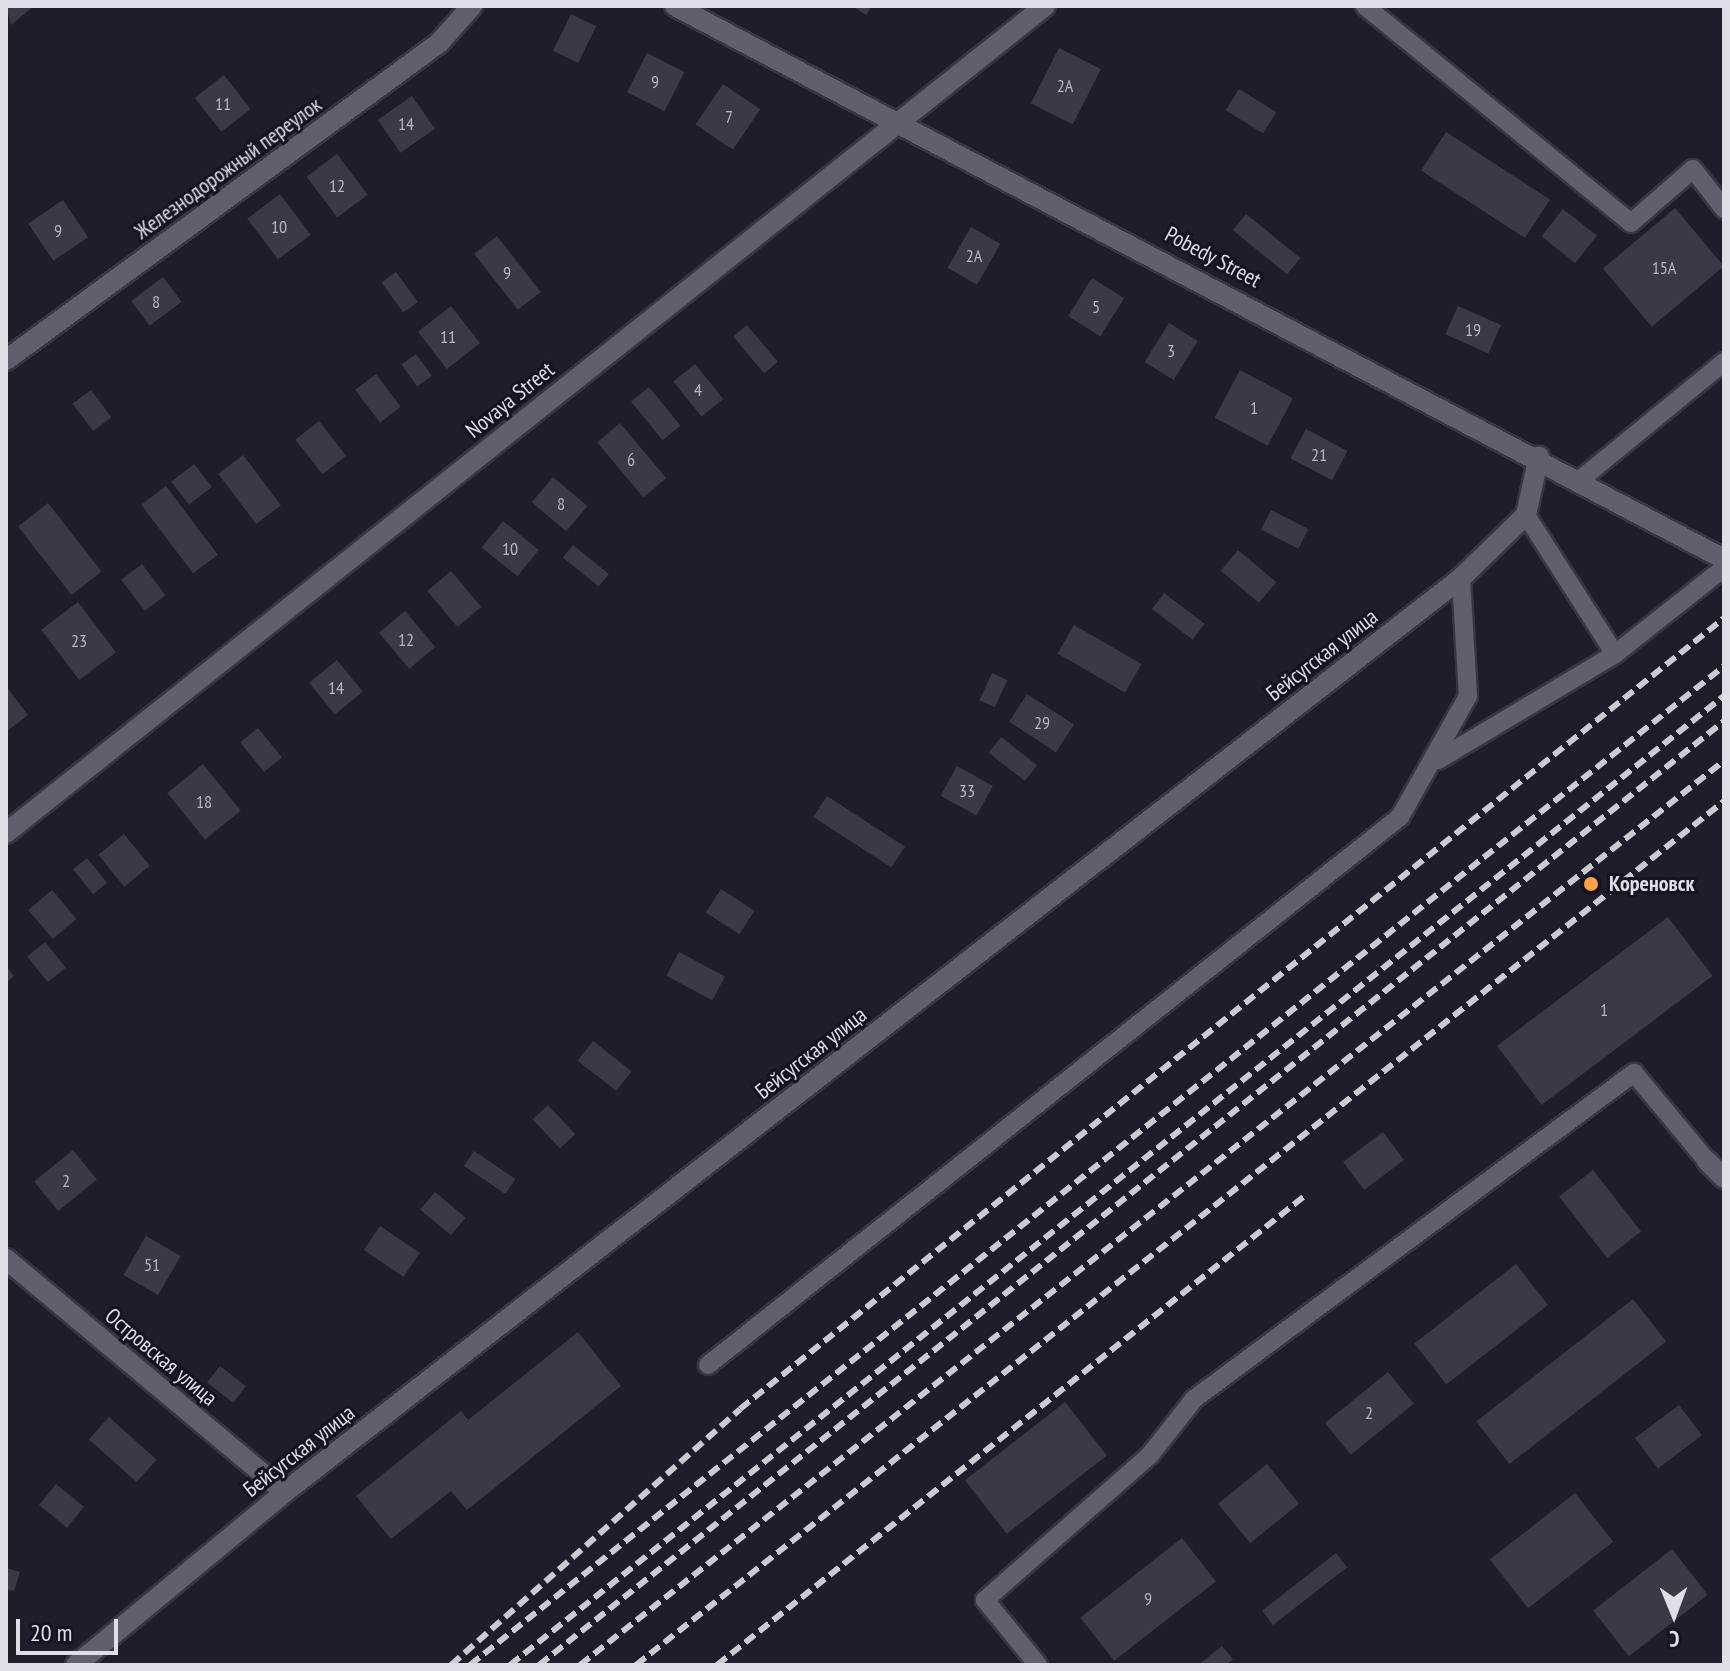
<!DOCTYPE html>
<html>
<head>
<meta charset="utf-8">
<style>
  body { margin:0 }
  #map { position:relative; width:1730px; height:1671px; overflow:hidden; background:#1f1d29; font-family:"PT Sans Narrow",sans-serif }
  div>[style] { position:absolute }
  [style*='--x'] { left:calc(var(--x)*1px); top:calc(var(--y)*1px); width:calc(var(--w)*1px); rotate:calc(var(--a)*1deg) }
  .building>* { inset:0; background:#3b3946; transform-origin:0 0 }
  .roads { filter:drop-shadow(2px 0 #383741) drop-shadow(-2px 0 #383741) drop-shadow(0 2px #383741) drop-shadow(0 -2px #383741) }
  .service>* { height:18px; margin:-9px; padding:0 9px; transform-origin:9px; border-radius:9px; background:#615f6d }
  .minor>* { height:20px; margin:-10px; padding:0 10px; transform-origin:10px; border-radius:10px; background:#615f6d }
  .rail>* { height:6px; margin-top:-3px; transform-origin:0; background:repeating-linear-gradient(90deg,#cbcad2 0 12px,transparent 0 18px) }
  .dots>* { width:22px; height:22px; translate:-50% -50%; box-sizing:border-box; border:4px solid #161420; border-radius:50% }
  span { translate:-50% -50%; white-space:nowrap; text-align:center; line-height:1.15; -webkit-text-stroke:6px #161420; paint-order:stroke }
  .number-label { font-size:18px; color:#b6b5be }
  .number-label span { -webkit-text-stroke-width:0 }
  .street-label { font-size:22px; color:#dfdee6 }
  .poi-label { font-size:22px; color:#dfdee6; font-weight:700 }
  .left { translate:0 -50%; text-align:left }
  .frame { position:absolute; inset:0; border:8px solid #dfdee6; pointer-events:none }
  .north { position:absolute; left:1634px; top:1575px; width:80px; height:80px; -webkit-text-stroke:6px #161420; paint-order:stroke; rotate:179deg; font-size:22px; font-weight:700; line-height:32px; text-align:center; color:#dfdee6 }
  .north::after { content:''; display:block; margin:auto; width:28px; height:36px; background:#dfdee6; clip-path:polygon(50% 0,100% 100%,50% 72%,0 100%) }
  .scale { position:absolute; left:16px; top:1619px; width:102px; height:36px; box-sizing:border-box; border:4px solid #dfdee6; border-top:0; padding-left:10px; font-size:24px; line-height:28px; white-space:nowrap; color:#dfdee6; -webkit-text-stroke:6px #161420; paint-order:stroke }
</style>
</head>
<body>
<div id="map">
  <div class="building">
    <i style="clip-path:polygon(6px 6px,34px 6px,11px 25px)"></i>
    <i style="clip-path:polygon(852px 6px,872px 6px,866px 15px)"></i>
    <i style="left:571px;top:14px;width:28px;height:41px;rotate:26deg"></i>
    <i style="left:1059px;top:48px;width:47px;height:62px;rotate:27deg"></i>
    <i style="left:647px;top:53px;width:42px;height:44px;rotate:27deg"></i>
    <i style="left:224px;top:75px;width:43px;height:37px;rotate:52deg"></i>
    <i style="left:723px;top:84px;width:45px;height:49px;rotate:34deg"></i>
    <i style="left:1239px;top:89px;width:44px;height:25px;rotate:32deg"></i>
    <i style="left:412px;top:96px;width:40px;height:42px;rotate:55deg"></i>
    <i style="left:1446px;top:132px;width:124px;height:46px;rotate:33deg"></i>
    <i style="left:337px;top:154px;width:51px;height:38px;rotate:53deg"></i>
    <i style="left:280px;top:194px;width:51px;height:41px;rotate:53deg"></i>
    <i style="left:63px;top:200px;width:45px;height:42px;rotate:56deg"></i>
    <i style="left:1675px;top:208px;width:76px;height:94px;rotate:50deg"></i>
    <i style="left:1563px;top:209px;width:43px;height:35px;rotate:38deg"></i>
    <i style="left:1246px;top:214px;width:70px;height:21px;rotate:39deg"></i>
    <i style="left:971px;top:227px;width:34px;height:47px;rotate:30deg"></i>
    <i style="left:497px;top:236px;width:71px;height:29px;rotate:52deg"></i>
    <i style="left:396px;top:272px;width:37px;height:18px;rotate:54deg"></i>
    <i style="left:163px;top:277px;width:31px;height:40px;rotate:53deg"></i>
    <i style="left:1092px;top:278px;width:38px;height:45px;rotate:32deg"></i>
    <i style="left:451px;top:306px;width:47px;height:42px;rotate:52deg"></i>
    <i style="left:1458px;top:306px;width:47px;height:31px;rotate:24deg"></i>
    <i style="left:1169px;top:323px;width:34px;height:46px;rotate:32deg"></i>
    <i style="left:747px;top:325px;width:48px;height:18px;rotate:50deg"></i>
    <i style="left:416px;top:354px;width:27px;height:18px;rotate:54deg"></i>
    <i style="left:695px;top:364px;width:45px;height:28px;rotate:51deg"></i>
    <i style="left:1240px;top:370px;width:60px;height:54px;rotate:28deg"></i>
    <i style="left:376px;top:374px;width:41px;height:26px;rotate:53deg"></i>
    <i style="left:649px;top:387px;width:50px;height:23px;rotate:51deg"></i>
    <i style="left:91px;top:390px;width:34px;height:23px;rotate:53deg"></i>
    <i style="left:319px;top:421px;width:44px;height:30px;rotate:52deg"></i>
    <i style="left:620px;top:423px;width:72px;height:30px;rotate:50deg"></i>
    <i style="left:1306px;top:429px;width:47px;height:33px;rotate:28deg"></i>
    <i style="left:243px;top:455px;width:63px;height:31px;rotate:53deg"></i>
    <i style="left:194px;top:464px;width:29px;height:29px;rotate:52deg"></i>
    <i style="left:553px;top:477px;width:45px;height:33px;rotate:40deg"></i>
    <i style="left:166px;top:486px;width:86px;height:31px;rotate:53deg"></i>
    <i style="left:48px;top:503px;width:87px;height:38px;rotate:52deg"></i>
    <i style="left:1271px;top:510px;width:42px;height:22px;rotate:27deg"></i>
    <i style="left:503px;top:521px;width:46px;height:34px;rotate:39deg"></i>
    <i style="left:573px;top:545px;width:46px;height:16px;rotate:39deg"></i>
    <i style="left:1238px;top:550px;width:50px;height:27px;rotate:40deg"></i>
    <i style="left:142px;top:564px;width:39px;height:26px;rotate:53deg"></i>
    <i style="left:451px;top:571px;width:47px;height:31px;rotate:50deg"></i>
    <i style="left:1164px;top:593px;width:51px;height:20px;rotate:37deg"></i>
    <i style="left:78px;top:602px;width:63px;height:46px;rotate:53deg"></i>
    <i style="left:405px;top:611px;width:47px;height:34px;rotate:50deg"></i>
    <i style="left:1074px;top:625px;width:78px;height:33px;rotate:30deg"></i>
    <i style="left:337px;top:660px;width:41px;height:36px;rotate:51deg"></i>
    <i style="left:992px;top:673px;width:17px;height:30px;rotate:25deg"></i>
    <i style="clip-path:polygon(6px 686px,28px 715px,6px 732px)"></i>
    <i style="left:1027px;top:694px;width:56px;height:33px;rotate:33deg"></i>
    <i style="left:258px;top:728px;width:38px;height:23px;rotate:51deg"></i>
    <i style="left:1001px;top:737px;width:46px;height:20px;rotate:38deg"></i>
    <i style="left:203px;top:764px;width:60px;height:46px;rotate:51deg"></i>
    <i style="left:957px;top:766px;width:41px;height:34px;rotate:29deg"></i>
    <i style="left:827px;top:796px;width:93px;height:25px;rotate:33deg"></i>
    <i style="left:124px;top:834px;width:41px;height:33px;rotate:51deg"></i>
    <i style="left:87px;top:858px;width:32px;height:18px;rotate:51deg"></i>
    <i style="left:721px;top:889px;width:40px;height:28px;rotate:33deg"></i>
    <i style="left:52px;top:890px;width:38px;height:31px;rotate:50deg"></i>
    <i style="left:1668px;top:917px;width:74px;height:214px;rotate:53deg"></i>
    <i style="left:45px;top:942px;width:33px;height:23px;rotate:51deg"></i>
    <i style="left:679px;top:952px;width:52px;height:27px;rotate:28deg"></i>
    <i style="clip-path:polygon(6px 966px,14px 976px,6px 983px)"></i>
    <i style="left:593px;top:1041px;width:49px;height:25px;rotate:38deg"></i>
    <i style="left:548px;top:1105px;width:40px;height:21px;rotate:47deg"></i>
    <i style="left:1383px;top:1132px;width:35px;height:50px;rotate:53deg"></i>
    <i style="left:73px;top:1150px;width:38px;height:50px;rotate:51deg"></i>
    <i style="left:474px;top:1151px;width:50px;height:18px;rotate:34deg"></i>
    <i style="left:1593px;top:1170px;width:78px;height:43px;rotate:52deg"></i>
    <i style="left:435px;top:1192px;width:40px;height:23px;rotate:40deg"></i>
    <i style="left:380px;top:1226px;width:48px;height:29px;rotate:34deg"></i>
    <i style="left:146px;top:1236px;width:40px;height:45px;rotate:30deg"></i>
    <i style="left:1516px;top:1264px;width:52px;height:129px;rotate:52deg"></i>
    <i style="left:1633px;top:1299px;width:54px;height:199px;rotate:52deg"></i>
    <i style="clip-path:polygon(578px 1332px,621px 1386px,467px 1510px,451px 1491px,391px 1539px,356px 1496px,461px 1411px,468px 1420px)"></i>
    <i style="left:220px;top:1366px;width:33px;height:21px;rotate:38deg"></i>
    <i style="left:1388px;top:1372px;width:41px;height:81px;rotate:51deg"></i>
    <i style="left:1065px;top:1402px;width:68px;height:127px;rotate:52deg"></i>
    <i style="left:1679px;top:1405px;width:38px;height:55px;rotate:53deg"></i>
    <i style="left:109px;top:1417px;width:64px;height:30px;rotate:42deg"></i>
    <i style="left:1267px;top:1464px;width:51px;height:63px;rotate:51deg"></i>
    <i style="left:56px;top:1484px;width:36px;height:27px;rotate:39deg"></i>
    <i style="left:1575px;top:1493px;width:62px;height:108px;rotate:52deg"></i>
    <i style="left:1182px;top:1538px;width:55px;height:129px;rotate:52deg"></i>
    <i style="left:1672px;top:1549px;width:58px;height:100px;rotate:52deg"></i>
    <i style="left:1336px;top:1553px;width:18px;height:94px;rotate:52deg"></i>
    <i style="clip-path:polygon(6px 1568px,20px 1572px,14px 1591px,6px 1589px)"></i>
    <i style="clip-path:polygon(1222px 1646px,1233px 1659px,1226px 1665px,1198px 1665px)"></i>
  </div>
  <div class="roads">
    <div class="service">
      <i style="--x:1365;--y:6;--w:343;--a:39.2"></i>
      <i style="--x:1631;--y:223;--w:82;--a:-41.1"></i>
      <i style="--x:1693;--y:169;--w:51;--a:52.2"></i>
      <i style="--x:1581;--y:479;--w:185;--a:-39.3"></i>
      <i style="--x:1526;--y:515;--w:165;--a:57.4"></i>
      <i style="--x:1438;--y:760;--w:206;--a:-30.9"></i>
      <i style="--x:1615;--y:654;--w:139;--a:-38.3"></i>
      <i style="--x:708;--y:1365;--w:883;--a:-38.38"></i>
      <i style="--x:1400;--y:817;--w:139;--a:-60.7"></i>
      <i style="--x:1468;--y:696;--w:118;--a:-93.4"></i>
      <i style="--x:1038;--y:1665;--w:84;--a:-129.2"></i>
      <i style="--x:985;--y:1600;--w:220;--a:-41.3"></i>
      <i style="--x:1150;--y:1455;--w:71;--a:-51.8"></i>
      <i style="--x:1194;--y:1399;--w:548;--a:-36.54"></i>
      <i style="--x:1634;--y:1073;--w:114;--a:50.3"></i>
    </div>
    <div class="minor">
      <i style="--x:675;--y:6;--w:1186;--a:27.8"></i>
      <i style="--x:6;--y:360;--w:537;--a:-36.21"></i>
      <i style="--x:439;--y:43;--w:50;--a:-48.3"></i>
      <i style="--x:6;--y:833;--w:1328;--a:-38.52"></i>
      <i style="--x:1707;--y:1161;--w:24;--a:45"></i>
      <i style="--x:6;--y:1259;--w:363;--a:39.9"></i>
      <i style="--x:76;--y:1665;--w:271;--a:-39.6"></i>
      <i style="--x:285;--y:1492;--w:1489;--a:-37.85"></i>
      <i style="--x:1461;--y:578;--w:91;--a:-44.1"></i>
      <i style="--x:1526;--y:515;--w:60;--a:-77.6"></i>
    </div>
  </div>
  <div class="rail">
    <i style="--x:451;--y:1665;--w:386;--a:-41.5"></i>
    <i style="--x:740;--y:1409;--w:1263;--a:-38.79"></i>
    <i style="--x:470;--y:1665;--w:1603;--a:-38.54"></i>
    <i style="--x:510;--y:1665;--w:1553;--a:-38.6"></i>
    <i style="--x:539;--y:1665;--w:1515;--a:-38.54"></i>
    <i style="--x:580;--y:1665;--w:1458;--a:-38.32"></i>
    <i style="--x:636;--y:1665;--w:1389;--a:-38.45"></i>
    <i style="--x:717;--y:1665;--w:755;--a:-38.6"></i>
  </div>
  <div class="dots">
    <i style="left:1591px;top:884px;background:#f8a04b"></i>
  </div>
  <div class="number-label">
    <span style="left:655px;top:82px">9</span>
    <span style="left:1065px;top:86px">2А</span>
    <span style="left:223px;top:104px">11</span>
    <span style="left:729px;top:117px">7</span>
    <span style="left:406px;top:124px">14</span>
    <span style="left:337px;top:186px">12</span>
    <span style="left:279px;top:227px">10</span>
    <span style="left:58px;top:231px">9</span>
    <span style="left:974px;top:256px">2А</span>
    <span style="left:1664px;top:268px">15А</span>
    <span style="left:507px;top:273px">9</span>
    <span style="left:156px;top:302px">8</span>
    <span style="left:1096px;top:307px">5</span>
    <span style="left:1473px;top:330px">19</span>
    <span style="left:448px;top:337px">11</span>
    <span style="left:1171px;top:351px">3</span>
    <span style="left:698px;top:390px">4</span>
    <span style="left:1254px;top:408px">1</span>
    <span style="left:1319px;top:455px">21</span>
    <span style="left:631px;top:460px">6</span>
    <span style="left:561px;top:504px">8</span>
    <span style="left:510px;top:549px">10</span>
    <span style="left:406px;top:640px">12</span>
    <span style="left:79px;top:641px">23</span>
    <span style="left:336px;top:688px">14</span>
    <span style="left:1042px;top:723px">29</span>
    <span style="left:967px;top:791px">33</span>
    <span style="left:204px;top:802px">18</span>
    <span style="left:1604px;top:1010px">1</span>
    <span style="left:66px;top:1181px">2</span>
    <span style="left:152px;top:1265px">51</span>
    <span style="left:1369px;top:1413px">2</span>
    <span style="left:1148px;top:1599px">9</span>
  </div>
  <div class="street-label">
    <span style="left:228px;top:168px;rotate:-36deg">Железнодорожный переулок</span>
    <span style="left:1213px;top:257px;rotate:28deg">Pobedy Street</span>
    <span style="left:510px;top:400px;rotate:-39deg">Novaya Street</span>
    <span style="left:1322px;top:655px;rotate:-38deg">Бейсугская улица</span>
    <span style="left:811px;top:1053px;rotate:-38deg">Бейсугская улица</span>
    <span style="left:161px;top:1357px;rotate:40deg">Островская улица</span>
    <span style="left:299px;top:1451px;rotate:-38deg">Бейсугская улица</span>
  </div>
  <div class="poi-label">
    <span class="left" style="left:1609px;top:884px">Кореновск</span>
  </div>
  <div class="frame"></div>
  <div class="north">С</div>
  <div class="scale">20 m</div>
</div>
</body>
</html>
